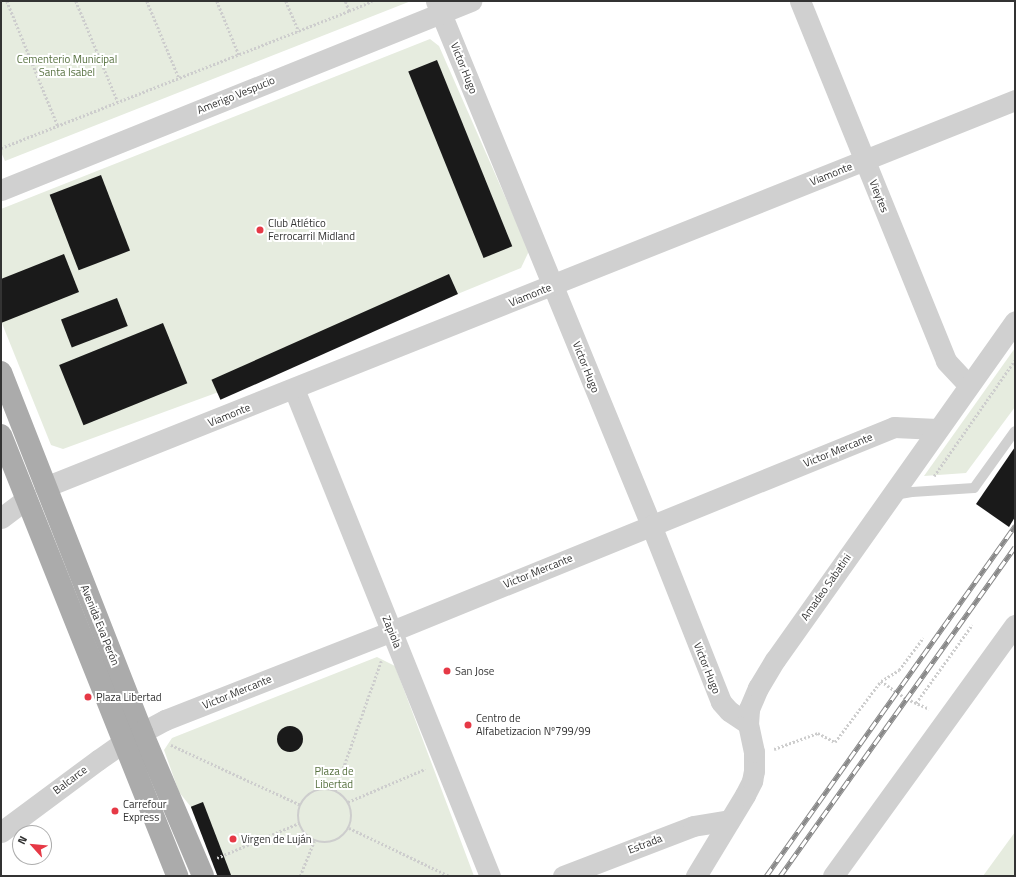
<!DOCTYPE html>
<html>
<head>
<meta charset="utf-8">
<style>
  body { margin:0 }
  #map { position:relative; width:1016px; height:877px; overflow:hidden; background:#fff; font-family:"Titillium Web",sans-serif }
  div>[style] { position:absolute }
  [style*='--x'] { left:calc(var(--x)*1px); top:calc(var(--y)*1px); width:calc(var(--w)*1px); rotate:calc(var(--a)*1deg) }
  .green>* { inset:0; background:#e6ecdf }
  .building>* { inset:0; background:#1a1a1a; transform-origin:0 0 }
  .round { border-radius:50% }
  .path>* { height:2.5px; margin-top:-1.25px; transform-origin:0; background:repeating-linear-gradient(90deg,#cdcdcd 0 2px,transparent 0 4px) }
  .path>.ring { margin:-1.25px; padding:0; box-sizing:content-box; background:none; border:2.5px solid #cdcdcd; border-radius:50% }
  .lane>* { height:10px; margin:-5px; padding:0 5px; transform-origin:5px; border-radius:5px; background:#d0d0d0 }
  .street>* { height:21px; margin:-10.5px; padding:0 10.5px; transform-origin:10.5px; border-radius:10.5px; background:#d0d0d0 }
  .primary>* { height:22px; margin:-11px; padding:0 11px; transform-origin:11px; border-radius:11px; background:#ababab }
  .rail>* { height:4.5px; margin-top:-2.25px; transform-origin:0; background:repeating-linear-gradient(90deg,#fff 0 9px,#888 0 18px); box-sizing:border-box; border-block:1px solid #888 }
  .dots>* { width:11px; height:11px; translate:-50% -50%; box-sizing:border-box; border:2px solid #fff; border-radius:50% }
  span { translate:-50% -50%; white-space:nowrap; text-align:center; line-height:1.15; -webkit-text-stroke:4px #fff; paint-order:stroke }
  .park-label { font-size:11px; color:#56703f }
  .street-label { font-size:11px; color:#333 }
  .poi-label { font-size:11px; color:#333 }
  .left { translate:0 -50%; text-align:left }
  .frame { position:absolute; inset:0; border:2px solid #333; pointer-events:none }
  .north { position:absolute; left:12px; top:825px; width:40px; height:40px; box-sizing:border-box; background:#fff; border:1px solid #adadad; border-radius:50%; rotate:297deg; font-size:11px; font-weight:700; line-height:16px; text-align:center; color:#333 }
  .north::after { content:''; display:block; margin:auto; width:14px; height:18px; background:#e63946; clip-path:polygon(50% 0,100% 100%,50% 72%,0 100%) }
</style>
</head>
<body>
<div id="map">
  <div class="green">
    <i style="clip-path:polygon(1px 1px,411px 1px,5px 161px,1px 152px)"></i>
    <i style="clip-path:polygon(430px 39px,439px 46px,529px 251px,521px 268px,216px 393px,63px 449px,51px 445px,1px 321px,1px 209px)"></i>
    <i style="clip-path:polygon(1015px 348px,1015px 407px,966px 473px,924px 476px)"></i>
    <i style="clip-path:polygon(377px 657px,395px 666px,474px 876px,219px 876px,191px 807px,179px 792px,164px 750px,172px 738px)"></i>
    <i style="clip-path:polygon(1015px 832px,1015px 876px,983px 876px)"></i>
  </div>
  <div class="building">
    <i style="left:437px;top:60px;width:201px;height:31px;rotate:68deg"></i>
    <i style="left:101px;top:175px;width:81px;height:55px;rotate:69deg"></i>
    <i style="clip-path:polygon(64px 254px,79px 292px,1px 323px,1px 279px)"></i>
    <i style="left:449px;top:274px;width:22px;height:260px;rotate:66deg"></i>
    <i style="left:117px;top:298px;width:30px;height:60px;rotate:69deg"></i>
    <i style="left:163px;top:323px;width:65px;height:112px;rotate:68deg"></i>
    <i style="clip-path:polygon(1015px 447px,1015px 517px,1009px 527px,976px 504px)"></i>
    <i class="round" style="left:277px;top:726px;width:26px;height:26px"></i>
    <i style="left:203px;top:802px;width:79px;height:13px;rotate:69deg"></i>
  </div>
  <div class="path">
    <i style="--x:7;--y:1;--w:135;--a:67.8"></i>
    <i style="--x:76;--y:1;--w:109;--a:67.4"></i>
    <i style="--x:147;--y:1;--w:83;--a:67.4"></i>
    <i style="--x:217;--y:1;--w:58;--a:67.8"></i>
    <i style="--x:286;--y:1;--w:33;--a:67"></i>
    <i style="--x:349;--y:11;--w:25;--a:-23"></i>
    <i style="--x:1;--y:148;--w:374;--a:-21.5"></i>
    <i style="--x:349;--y:11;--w:11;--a:-112"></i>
    <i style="--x:934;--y:476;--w:141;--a:-55.1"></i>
    <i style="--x:881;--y:681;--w:21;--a:-31"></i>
    <i style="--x:899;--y:670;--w:40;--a:-53"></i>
    <i style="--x:916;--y:703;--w:96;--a:-54.3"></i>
    <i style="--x:171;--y:745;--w:143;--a:24.8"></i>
    <i style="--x:774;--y:749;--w:47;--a:-20"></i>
    <i style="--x:818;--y:733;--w:19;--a:28"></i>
    <i style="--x:835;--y:742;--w:76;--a:-53"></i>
    <i style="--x:881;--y:681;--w:32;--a:35"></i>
    <i style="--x:907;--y:699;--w:24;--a:24"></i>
    <i class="ring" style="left:298px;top:789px;width:51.5px;height:51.5px"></i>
    <i style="--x:335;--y:791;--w:138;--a:-70.5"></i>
    <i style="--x:348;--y:802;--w:84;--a:-23.2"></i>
    <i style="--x:349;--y:828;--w:111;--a:25.6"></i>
    <i style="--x:217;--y:858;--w:89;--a:-23.1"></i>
    <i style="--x:300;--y:876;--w:38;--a:-68"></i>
  </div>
  <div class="lane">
    <i style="--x:894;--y:495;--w:18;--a:-9"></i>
    <i style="--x:912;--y:492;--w:62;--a:-3.7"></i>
    <i style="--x:974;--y:488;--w:70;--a:-54.3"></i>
  </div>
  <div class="street">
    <i style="--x:436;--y:1;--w:566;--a:67.69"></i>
    <i style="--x:651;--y:525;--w:190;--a:68.4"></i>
    <i style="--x:721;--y:702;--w:12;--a:48"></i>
    <i style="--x:729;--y:711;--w:23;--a:34"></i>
    <i style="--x:800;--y:1;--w:388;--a:67.9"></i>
    <i style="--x:946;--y:361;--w:33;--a:47"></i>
    <i style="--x:1;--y:190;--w:507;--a:-21.91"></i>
    <i style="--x:294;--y:389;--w:525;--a:68.08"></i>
    <i style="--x:45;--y:487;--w:1044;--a:-21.75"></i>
    <i style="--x:1;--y:518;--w:31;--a:-37"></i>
    <i style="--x:1;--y:832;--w:121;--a:-36.6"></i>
    <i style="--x:98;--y:760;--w:32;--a:-35"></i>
    <i style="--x:124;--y:742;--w:47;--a:-28.2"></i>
    <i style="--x:165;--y:720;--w:244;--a:-21.4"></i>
    <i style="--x:392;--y:631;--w:542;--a:-22.12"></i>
    <i style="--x:894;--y:427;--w:43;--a:2.7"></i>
    <i style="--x:563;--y:876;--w:139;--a:-21"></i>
    <i style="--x:693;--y:826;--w:37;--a:-9"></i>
    <i style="--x:696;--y:876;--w:95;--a:-58.8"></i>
    <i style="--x:745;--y:795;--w:16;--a:-63"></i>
    <i style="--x:752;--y:781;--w:10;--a:-79"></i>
    <i style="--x:754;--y:771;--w:19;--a:-90"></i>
    <i style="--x:754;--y:752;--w:29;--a:-102"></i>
    <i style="--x:748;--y:724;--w:15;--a:-86"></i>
    <i style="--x:749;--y:709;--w:23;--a:-67"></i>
    <i style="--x:758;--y:688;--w:33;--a:-59"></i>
    <i style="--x:775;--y:660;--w:415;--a:-54.7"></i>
    <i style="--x:833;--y:876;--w:310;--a:-54.1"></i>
  </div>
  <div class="primary">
    <i style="--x:1;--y:372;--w:387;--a:68.6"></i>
    <i style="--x:142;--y:732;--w:156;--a:67"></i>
    <i style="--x:1;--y:435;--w:475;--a:68.2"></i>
  </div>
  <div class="rail">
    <i style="--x:766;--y:876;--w:430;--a:-54.6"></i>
    <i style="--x:780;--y:876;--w:404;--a:-54.5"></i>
  </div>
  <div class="dots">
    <i style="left:260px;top:230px;background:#e63946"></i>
    <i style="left:447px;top:671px;background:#e63946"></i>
    <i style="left:88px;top:697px;background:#e63946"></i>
    <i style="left:468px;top:725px;background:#e63946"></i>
    <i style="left:115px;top:811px;background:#e63946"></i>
    <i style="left:233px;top:839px;background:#e63946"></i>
  </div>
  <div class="park-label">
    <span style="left:67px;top:66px">Cementerio Municipal<br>Santa Isabel</span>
    <span style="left:334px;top:778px">Plaza de<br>Libertad</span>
  </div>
  <div class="street-label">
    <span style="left:464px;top:68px;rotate:68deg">Victor Hugo</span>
    <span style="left:236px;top:95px;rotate:-22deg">Amerigo Vespucio</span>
    <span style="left:831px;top:174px;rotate:-22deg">Viamonte</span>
    <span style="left:879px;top:196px;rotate:68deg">Vieytes</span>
    <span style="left:530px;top:295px;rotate:-22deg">Viamonte</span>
    <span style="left:586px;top:367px;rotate:68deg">Victor Hugo</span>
    <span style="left:229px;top:415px;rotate:-22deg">Viamonte</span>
    <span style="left:838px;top:450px;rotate:-22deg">Victor Mercante</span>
    <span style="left:538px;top:571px;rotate:-22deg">Victor Mercante</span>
    <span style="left:826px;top:587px;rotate:-55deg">Amadeo Sabatini</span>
    <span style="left:100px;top:625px;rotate:68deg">Avenida Eva Perón</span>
    <span style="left:392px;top:632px;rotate:68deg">Zapiola</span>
    <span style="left:707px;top:668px;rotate:68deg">Victor Hugo</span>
    <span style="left:237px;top:692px;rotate:-22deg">Victor Mercante</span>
    <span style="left:70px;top:780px;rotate:-37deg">Balcarce</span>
    <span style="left:645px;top:844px;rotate:-21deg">Estrada</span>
  </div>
  <div class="poi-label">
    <span class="left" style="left:268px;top:230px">Club Atlético<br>Ferrocarril Midland</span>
    <span class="left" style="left:455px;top:671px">San Jose</span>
    <span class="left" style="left:96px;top:697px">Plaza Libertad</span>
    <span class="left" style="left:476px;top:725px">Centro de<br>Alfabetizacion Nº799/99</span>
    <span class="left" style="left:123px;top:811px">Carrefour<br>Express</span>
    <span class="left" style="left:241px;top:839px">Virgen de Luján</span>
  </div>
  <div class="frame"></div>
  <div class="north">N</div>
</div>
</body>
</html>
